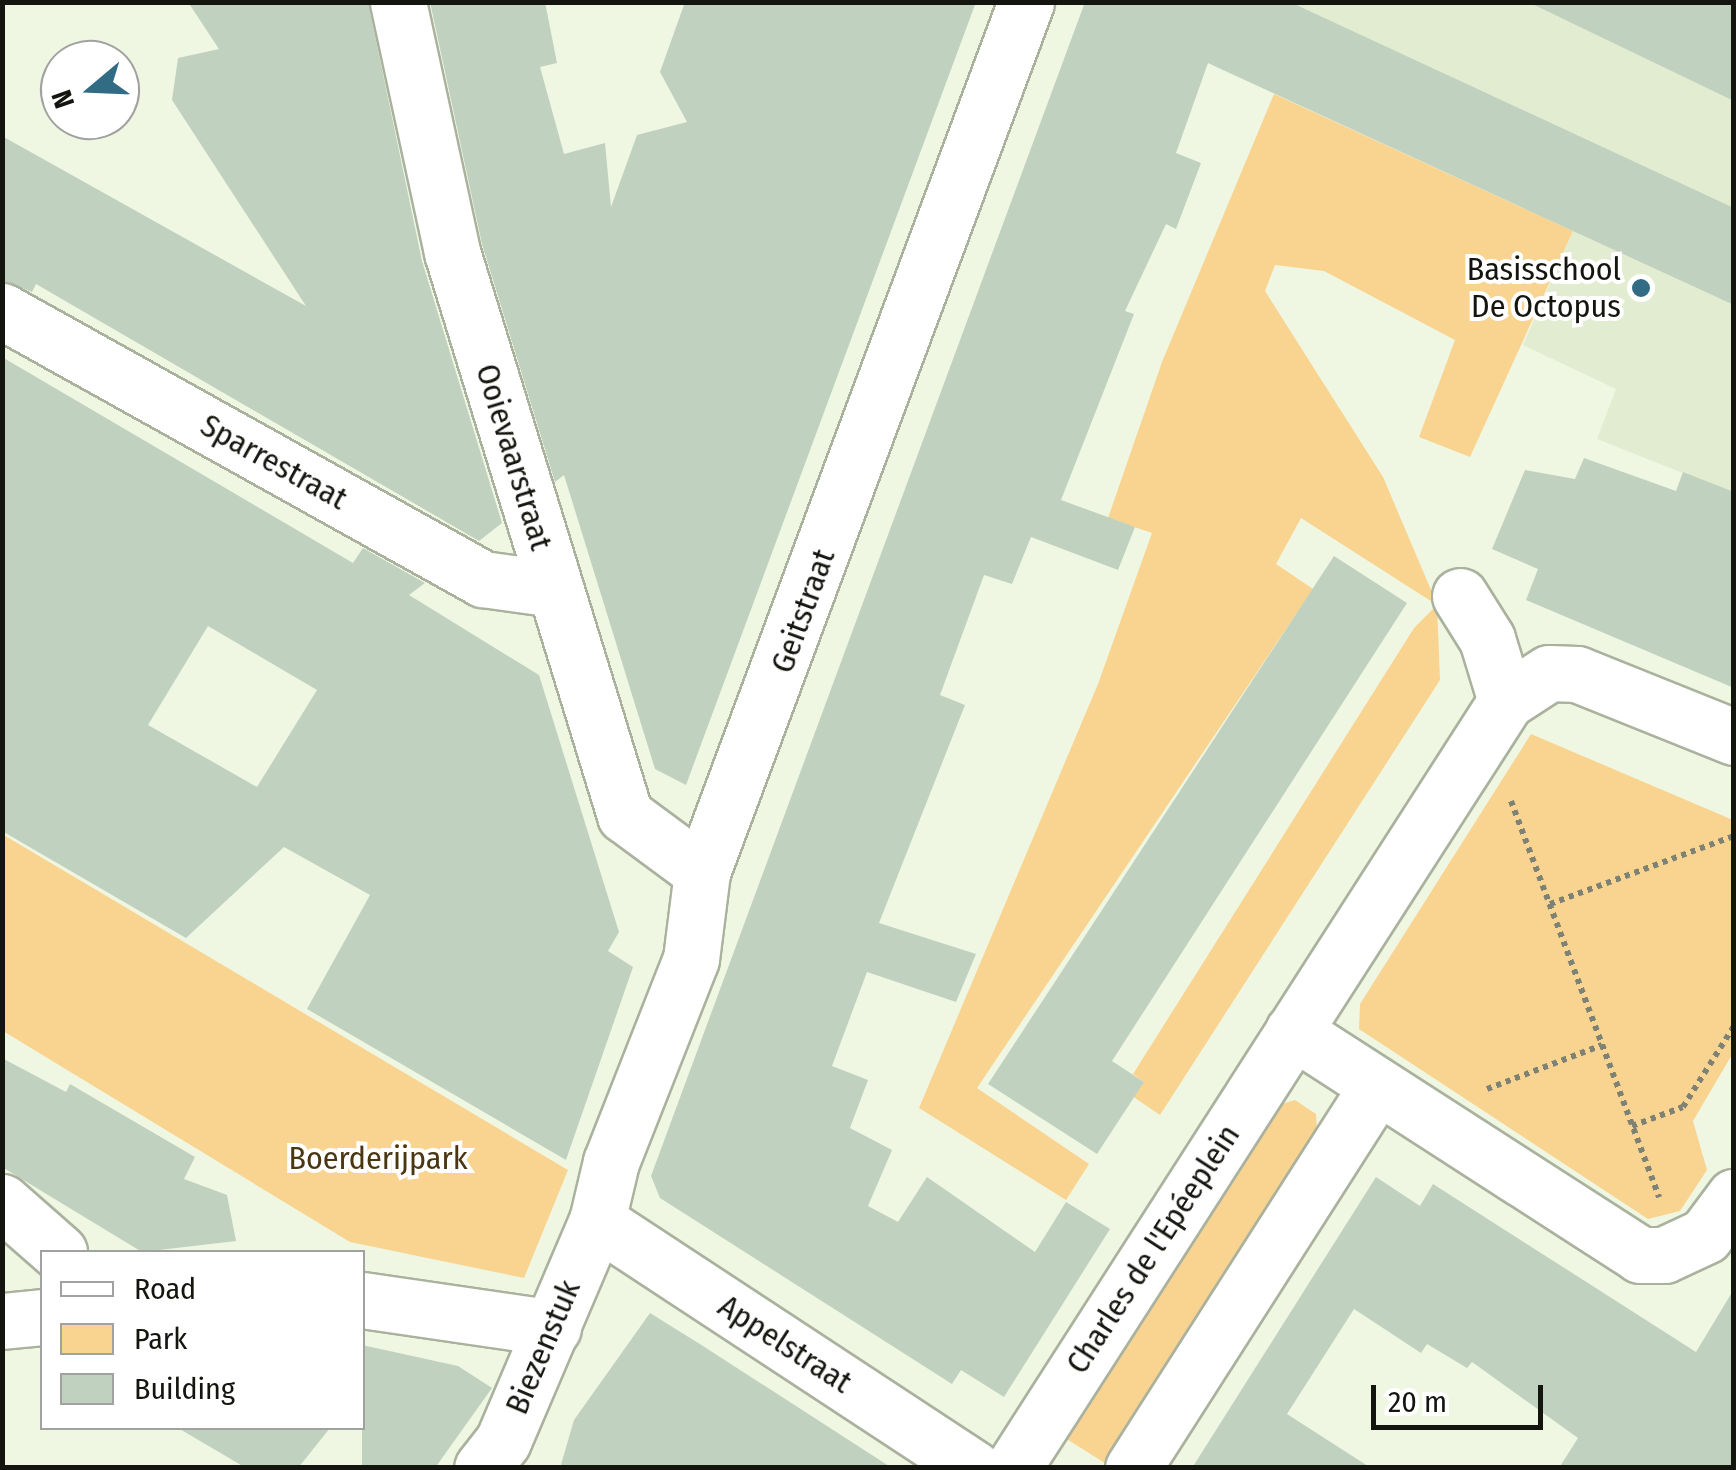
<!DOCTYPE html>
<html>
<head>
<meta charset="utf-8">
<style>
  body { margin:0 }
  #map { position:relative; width:1736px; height:1470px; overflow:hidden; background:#eff7e2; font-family:"Fira Sans Condensed",sans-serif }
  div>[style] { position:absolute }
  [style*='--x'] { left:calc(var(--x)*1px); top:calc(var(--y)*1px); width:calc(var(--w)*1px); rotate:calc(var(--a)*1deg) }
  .built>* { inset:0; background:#e2ecd0 }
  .green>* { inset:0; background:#f9d490 }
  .building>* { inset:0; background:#c0d1c0 }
  .path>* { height:6px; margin-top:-3px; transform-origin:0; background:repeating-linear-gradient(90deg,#7d8274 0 5px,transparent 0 10px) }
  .roads { filter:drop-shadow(2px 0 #aab29e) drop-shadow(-2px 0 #aab29e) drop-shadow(0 2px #aab29e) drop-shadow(0 -2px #aab29e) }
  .street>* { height:55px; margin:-27.5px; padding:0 27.5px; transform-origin:27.5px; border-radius:27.5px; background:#fff }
  .dots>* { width:28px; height:28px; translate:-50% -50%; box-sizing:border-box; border:5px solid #fff; border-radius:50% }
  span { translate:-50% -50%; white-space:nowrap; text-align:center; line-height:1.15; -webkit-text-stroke:8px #fff; paint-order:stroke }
  .poi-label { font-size:32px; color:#13150e }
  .right { translate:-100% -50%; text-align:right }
  .street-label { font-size:32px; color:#13150e }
  .park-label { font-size:32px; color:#4a3711 }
  .frame { position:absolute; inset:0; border:5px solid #13150e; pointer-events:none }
  .legend { position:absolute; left:40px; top:1250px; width:325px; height:180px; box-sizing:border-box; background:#fff; border:2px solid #a1a19f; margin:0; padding:12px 18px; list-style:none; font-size:30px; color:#13150e }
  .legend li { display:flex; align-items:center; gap:20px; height:50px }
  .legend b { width:50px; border:2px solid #a1a19f }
  .north { position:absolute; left:40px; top:40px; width:100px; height:100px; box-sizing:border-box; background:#fff; border:2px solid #a1a19f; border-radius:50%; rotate:251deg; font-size:28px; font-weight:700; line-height:40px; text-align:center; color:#13150e }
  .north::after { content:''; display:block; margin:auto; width:35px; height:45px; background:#316c84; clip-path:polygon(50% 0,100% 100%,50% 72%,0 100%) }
  .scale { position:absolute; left:1371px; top:1385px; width:172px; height:45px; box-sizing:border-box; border:5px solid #13150e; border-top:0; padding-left:12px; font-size:30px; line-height:35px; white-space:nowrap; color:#13150e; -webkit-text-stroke:8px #fff; paint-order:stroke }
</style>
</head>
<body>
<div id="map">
  <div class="built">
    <i style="clip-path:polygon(1242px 2px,1652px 3px,1733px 40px,1733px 493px,1597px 439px,1616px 389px,1523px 345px,1573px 231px,1212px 65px)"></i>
  </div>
  <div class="green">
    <i style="clip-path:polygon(1274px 94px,1573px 231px,1470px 457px,1419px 437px,1455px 340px,1324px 271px,1275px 265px,1265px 291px,1383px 477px,1437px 604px,1440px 680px,1160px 1115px,1132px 1096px,1144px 1082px,1133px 1074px,1414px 628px,1437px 605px,1301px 518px,1276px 564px,1313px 589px,977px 1088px,1089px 1164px,1066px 1200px,919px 1108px,1098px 684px,1152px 533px,1108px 518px,1162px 362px)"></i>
    <i style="clip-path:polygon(1531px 734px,1733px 820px,1733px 1053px,1693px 1121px,1707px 1170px,1680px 1211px,1648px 1219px,1359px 1029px,1360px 1004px)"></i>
    <i style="clip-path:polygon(2px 834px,568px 1170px,524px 1278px,350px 1242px,3px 1031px)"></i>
    <i style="clip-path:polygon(1295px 1100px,1316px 1114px,1317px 1131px,1108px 1465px,1065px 1438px,1278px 1105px)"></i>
  </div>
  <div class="building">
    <i style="clip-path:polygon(188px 2px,368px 2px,422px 261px,502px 523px,479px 541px,36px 284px,32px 292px,2px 280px,2px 136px,306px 306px,172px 100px,178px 58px,219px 49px)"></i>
    <i style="clip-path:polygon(430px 2px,545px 2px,557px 63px,540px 67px,564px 154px,605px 143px,611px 207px,637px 135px,687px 122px,660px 72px,685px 2px,976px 2px,686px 785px,655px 769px,564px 475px,555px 482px,482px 244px)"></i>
    <i style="clip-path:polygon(1085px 2px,1290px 2px,1734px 208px,1734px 305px,1208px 63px,1176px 153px,1201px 163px,1176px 229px,1166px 224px,1125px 311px,1134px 314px,1061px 500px,1135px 527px,1118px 570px,1031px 537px,1012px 584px,984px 575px,940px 695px,965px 705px,879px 923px,976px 954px,956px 1002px,867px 972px,832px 1066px,868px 1080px,850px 1128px,892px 1150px,868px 1206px,898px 1222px,927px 1177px,1035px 1252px,1066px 1202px,1110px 1229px,1004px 1397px,961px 1370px,952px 1384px,660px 1198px,651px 1176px)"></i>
    <i style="clip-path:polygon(1528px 2px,1734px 2px,1734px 101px)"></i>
    <i style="clip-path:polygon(evenodd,2px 357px,353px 563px,363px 548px,425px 583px,409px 595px,539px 675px,619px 932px,608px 951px,633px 967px,566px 1160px,307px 1009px,370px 895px,284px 847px,186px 938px,2px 831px,2px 357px,208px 626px,317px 690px,257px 787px,148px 725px,208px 626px)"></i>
    <i style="clip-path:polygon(1584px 458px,1676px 491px,1683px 472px,1734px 492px,1734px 688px,1526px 600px,1538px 569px,1492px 549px,1525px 470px,1575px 479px)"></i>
    <i style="clip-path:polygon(1334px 556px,1407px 603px,1112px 1061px,1144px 1082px,1097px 1154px,988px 1084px)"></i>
    <i style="clip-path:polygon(2px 1058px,66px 1092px,70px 1084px,195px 1157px,184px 1179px,227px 1195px,236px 1241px,142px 1252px,2px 1167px)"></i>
    <i style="clip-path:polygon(1376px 1177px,1420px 1206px,1433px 1184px,1696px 1352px,1734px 1289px,1734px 1468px,1559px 1468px,1578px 1438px,1472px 1362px,1467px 1368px,1427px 1344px,1421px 1353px,1354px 1309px,1287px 1414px,1371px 1468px,1192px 1468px)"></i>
    <i style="clip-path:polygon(650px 1313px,703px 1346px,892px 1468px,560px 1468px,574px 1420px)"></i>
    <i style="clip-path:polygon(362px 1345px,458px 1366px,492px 1388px,435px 1468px,362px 1468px)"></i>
    <i style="clip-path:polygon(178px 1428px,330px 1428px,298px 1468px,246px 1468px)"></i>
  </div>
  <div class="path">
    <i style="--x:1511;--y:801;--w:423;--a:69.5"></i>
    <i style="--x:1550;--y:904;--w:196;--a:-20.3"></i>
    <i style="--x:1487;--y:1089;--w:123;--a:-20.9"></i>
    <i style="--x:1632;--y:1126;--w:54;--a:-20.4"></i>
    <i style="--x:1683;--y:1107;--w:96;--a:-57.8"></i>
  </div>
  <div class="roads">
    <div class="street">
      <i style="--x:398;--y:2;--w:256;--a:77.8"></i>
      <i style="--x:452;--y:252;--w:589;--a:72.92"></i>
      <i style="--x:625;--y:815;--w:96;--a:36.5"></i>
      <i style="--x:2;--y:311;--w:551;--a:29.13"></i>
      <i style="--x:483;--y:579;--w:72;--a:8"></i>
      <i style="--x:1460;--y:596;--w:51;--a:57.9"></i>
      <i style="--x:1487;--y:639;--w:65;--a:73"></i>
      <i style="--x:1293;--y:1031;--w:413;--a:32.8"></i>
      <i style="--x:1640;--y:1255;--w:24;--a:0"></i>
      <i style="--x:1664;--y:1255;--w:45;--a:-24.9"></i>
      <i style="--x:1705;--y:1236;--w:49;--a:-53.4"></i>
      <i style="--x:2;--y:1202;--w:76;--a:41.3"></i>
      <i style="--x:597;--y:1221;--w:450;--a:33.3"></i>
      <i style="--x:362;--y:1300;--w:193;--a:8.3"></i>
      <i style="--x:2;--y:1321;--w:40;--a:-5.7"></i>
      <i style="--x:482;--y:1468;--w:34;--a:-52"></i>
      <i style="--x:503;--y:1441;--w:239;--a:-66.9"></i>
      <i style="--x:597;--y:1221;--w:61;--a:-76.7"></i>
      <i style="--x:611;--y:1162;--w:218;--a:-68.5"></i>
      <i style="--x:691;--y:959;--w:88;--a:-82.8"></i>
      <i style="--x:702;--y:872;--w:928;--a:-69.57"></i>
      <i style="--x:1013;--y:1468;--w:912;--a:-57.27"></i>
      <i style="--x:1506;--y:701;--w:51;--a:-33.1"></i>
      <i style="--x:1549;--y:673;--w:28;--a:2"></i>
      <i style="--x:1577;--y:674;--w:169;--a:21.9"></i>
      <i style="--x:1133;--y:1468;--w:452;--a:-57.4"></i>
    </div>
  </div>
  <div class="dots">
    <i style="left:1641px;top:288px;background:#316c84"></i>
  </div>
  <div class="poi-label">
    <span class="right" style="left:1621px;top:288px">Basisschool<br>De Octopus</span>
  </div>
  <div class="street-label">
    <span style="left:514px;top:457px;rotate:73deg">Ooievaarstraat</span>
    <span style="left:274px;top:462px;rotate:29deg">Sparrestraat</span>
    <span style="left:803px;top:611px;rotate:-70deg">Geitstraat</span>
    <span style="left:1153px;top:1249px;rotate:-57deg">Charles de l'Epéeplein</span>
    <span style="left:785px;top:1344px;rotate:33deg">Appelstraat</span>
    <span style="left:543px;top:1347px;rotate:-67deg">Biezenstuk</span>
  </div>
  <div class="park-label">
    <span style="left:378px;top:1158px">Boerderijpark</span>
  </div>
  <div class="frame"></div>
  <ul class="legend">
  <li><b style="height:12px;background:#fff"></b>Road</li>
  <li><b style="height:28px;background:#f9d490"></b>Park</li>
  <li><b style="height:28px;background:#c0d1c0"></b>Building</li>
  </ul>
  <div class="north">N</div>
  <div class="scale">20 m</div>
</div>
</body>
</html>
